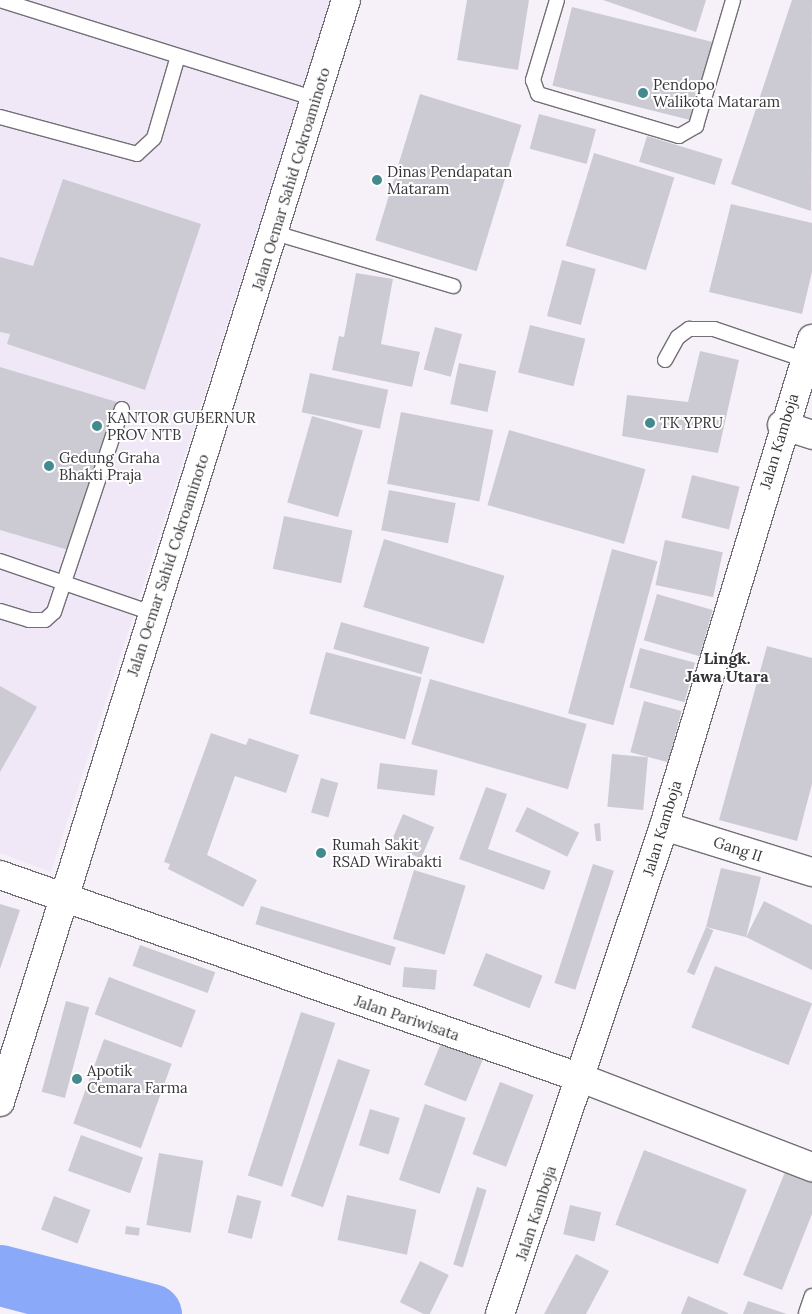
<!DOCTYPE html>
<html>
<head>
<meta charset="utf-8">
<style>
  body { margin:0 }
  #map { position:relative; width:812px; height:1314px; overflow:hidden; background:#f6f1f9; font-family:Lora,serif }
  div>[style] { position:absolute }
  [style*='--x'] { left:calc(var(--x)*1px); top:calc(var(--y)*1px); width:calc(var(--w)*1px); rotate:calc(var(--a)*1deg) }
  .built>* { inset:0; background:#f0e7f7 }
  .river>* { height:61px; margin:-30.5px; padding:0 30.5px; transform-origin:30.5px; border-radius:30.5px; background:#8ba9f9 }
  .building>* { inset:0; background:#cccbd4; transform-origin:0 0 }
  .roads { filter:drop-shadow(1px 0 #736f76) drop-shadow(-1px 0 #736f76) drop-shadow(0 1px #736f76) drop-shadow(0 -1px #736f76) }
  .service>* { height:14px; margin:-7px; padding:0 7px; transform-origin:7px; border-radius:7px; background:#fff }
  .minor>* { height:28px; margin:-14px; padding:0 14px; transform-origin:14px; border-radius:14px; background:#fff }
  .tertiary>* { height:28px; margin:-14px; padding:0 14px; transform-origin:14px; border-radius:14px; background:#fff }
  .dots>* { width:14px; height:14px; translate:-50% -50%; box-sizing:border-box; border:2px solid #fff; border-radius:50% }
  span { translate:-50% -50%; white-space:nowrap; text-align:center; line-height:1.15; -webkit-text-stroke:4px #fff; paint-order:stroke }
  .poi-label { font-size:15px; color:#373539 }
  .left { translate:0 -50%; text-align:left }
  .street-label { font-size:15px; color:#373539 }
  .neighbourhood-label { font-size:16px; color:#373539; font-weight:700 }
</style>
</head>
<body>
<div id="map">
  <div class="built">
    <i style="clip-path:polygon(0 0,331px 0,51px 872px,0 853px)"></i>
  </div>
  <div class="river">
    <i style="--x:0;--y:1275;--w:156;--a:14.5"></i>
  </div>
  <div class="building">
    <i style="clip-path:polygon(467px 0,529px 0,518px 70px,457px 60px)"></i>
    <i style="clip-path:polygon(603px 0,706px 0,696px 32px)"></i>
    <i style="clip-path:polygon(792px 0,812px 0,811px 211px,731px 184px)"></i>
    <i style="left:572px;top:7px;width:146px;height:81px;rotate:14deg"></i>
    <i style="left:420px;top:94px;width:106px;height:153px;rotate:17deg"></i>
    <i style="left:539px;top:114px;width:59px;height:36px;rotate:15deg"></i>
    <i style="left:647px;top:136px;width:79px;height:27px;rotate:17deg"></i>
    <i style="left:594px;top:153px;width:84px;height:97px;rotate:17deg"></i>
    <i style="clip-path:polygon(63px 179px,201px 224px,145px 390px,7px 344px,10px 334px,0 332px,0 257px,33px 266px)"></i>
    <i style="clip-path:polygon(731px 204px,812px 223px,812px 272px,802px 314px,709px 292px)"></i>
    <i style="left:562px;top:260px;width:35px;height:58px;rotate:15deg"></i>
    <i style="clip-path:polygon(356px 273px,393px 279px,381px 344px,420px 352px,412px 387px,332px 370px,339px 336px,344px 337px)"></i>
    <i style="left:530px;top:325px;width:57px;height:49px;rotate:14deg"></i>
    <i style="left:435px;top:327px;width:28px;height:44px;rotate:15deg"></i>
    <i style="clip-path:polygon(700px 351px,739px 360px,718px 453px,622px 436px,627px 395px,688px 402px)"></i>
    <i style="left:459px;top:363px;width:38px;height:42px;rotate:12deg"></i>
    <i style="clip-path:polygon(0 367px,117px 402px,72px 551px,0 530px)"></i>
    <i style="left:310px;top:373px;width:80px;height:40px;rotate:12deg"></i>
    <i style="left:401px;top:412px;width:94px;height:73px;rotate:11deg"></i>
    <i style="left:312px;top:416px;width:53px;height:90px;rotate:16deg"></i>
    <i style="left:509px;top:430px;width:142px;height:78px;rotate:16deg"></i>
    <i style="left:692px;top:475px;width:49px;height:44px;rotate:14deg"></i>
    <i style="left:389px;top:490px;width:68px;height:41px;rotate:11deg"></i>
    <i style="left:284px;top:516px;width:70px;height:54px;rotate:12deg"></i>
    <i style="left:384px;top:539px;width:126px;height:71px;rotate:17deg"></i>
    <i style="left:665px;top:540px;width:59px;height:46px;rotate:12deg"></i>
    <i style="left:612px;top:549px;width:47px;height:170px;rotate:15deg"></i>
    <i style="left:657px;top:594px;width:58px;height:48px;rotate:16deg"></i>
    <i style="left:341px;top:622px;width:92px;height:28px;rotate:16deg"></i>
    <i style="clip-path:polygon(767px 646px,812px 658px,812px 784px,797px 841px,719px 820px)"></i>
    <i style="left:640px;top:648px;width:57px;height:41px;rotate:15deg"></i>
    <i style="left:326px;top:652px;width:99px;height:64px;rotate:15deg"></i>
    <i style="left:430px;top:679px;width:163px;height:68px;rotate:16deg"></i>
    <i style="clip-path:polygon(0 686px,37px 707px,0 772px)"></i>
    <i style="left:644px;top:701px;width:39px;height:53px;rotate:15deg"></i>
    <i style="clip-path:polygon(211px 733px,246px 745px,249px 738px,299px 755px,286px 793px,235px 776px,207px 855px,257px 880px,243px 907px,168px 869px,170px 864px,164px 862px)"></i>
    <i style="left:612px;top:754px;width:36px;height:53px;rotate:5deg"></i>
    <i style="left:380px;top:763px;width:58px;height:26px;rotate:7deg"></i>
    <i style="left:321px;top:778px;width:18px;height:36px;rotate:16deg"></i>
    <i style="clip-path:polygon(486px 787px,507px 794px,488px 849px,551px 871px,544px 890px,459px 859px)"></i>
    <i style="left:527px;top:807px;width:58px;height:27px;rotate:26deg"></i>
    <i style="left:403px;top:814px;width:34px;height:34px;rotate:23deg"></i>
    <i style="clip-path:polygon(600px 823px,601px 841px,596px 841px,594px 824px)"></i>
    <i style="left:593px;top:864px;width:22px;height:125px;rotate:18deg"></i>
    <i style="clip-path:polygon(721px 868px,761px 877px,746px 937px,764px 901px,812px 925px,812px 970px,746px 937px,706px 927px)"></i>
    <i style="left:414px;top:870px;width:54px;height:72px;rotate:17deg"></i>
    <i style="clip-path:polygon(0 904px,20px 910px,0 969px)"></i>
    <i style="left:261px;top:906px;width:141px;height:19px;rotate:17deg"></i>
    <i style="left:706px;top:927px;width:8px;height:49px;rotate:23deg"></i>
    <i style="left:140px;top:945px;width:80px;height:22px;rotate:20deg"></i>
    <i style="left:486px;top:953px;width:61px;height:35px;rotate:22deg"></i>
    <i style="left:715px;top:966px;width:104px;height:66px;rotate:21deg"></i>
    <i style="left:404px;top:967px;width:33px;height:20px;rotate:5deg"></i>
    <i style="left:109px;top:977px;width:93px;height:40px;rotate:21deg"></i>
    <i style="left:66px;top:1001px;width:24px;height:94px;rotate:15deg"></i>
    <i style="left:301px;top:1012px;width:36px;height:172px;rotate:18deg"></i>
    <i style="left:104px;top:1039px;width:72px;height:90px;rotate:20deg"></i>
    <i style="left:441px;top:1043px;width:45px;height:45px;rotate:22deg"></i>
    <i style="left:338px;top:1059px;width:34px;height:145px;rotate:19deg"></i>
    <i style="left:500px;top:1082px;width:36px;height:77px;rotate:21deg"></i>
    <i style="left:425px;top:1104px;width:43px;height:80px;rotate:19deg"></i>
    <i style="left:370px;top:1109px;width:31px;height:38px;rotate:17deg"></i>
    <i style="left:81px;top:1135px;width:66px;height:38px;rotate:20deg"></i>
    <i style="left:644px;top:1150px;width:110px;height:80px;rotate:21deg"></i>
    <i style="left:159px;top:1153px;width:45px;height:73px;rotate:10deg"></i>
    <i style="clip-path:polygon(785px 1172px,812px 1182px,812px 1214px,782px 1290px,743px 1275px)"></i>
    <i style="left:477px;top:1187px;width:10px;height:81px;rotate:17deg"></i>
    <i style="left:237px;top:1195px;width:25px;height:39px;rotate:14deg"></i>
    <i style="left:347px;top:1195px;width:71px;height:46px;rotate:12deg"></i>
    <i style="left:54px;top:1196px;width:39px;height:36px;rotate:21deg"></i>
    <i style="left:570px;top:1205px;width:32px;height:30px;rotate:13deg"></i>
    <i style="left:126px;top:1226px;width:14px;height:8px;rotate:8deg"></i>
    <i style="clip-path:polygon(576px 1254px,609px 1271px,586px 1314px,544px 1314px)"></i>
    <i style="left:420px;top:1261px;width:32px;height:46px;rotate:26deg"></i>
    <i style="clip-path:polygon(688px 1296px,728px 1313px,728px 1314px,681px 1314px)"></i>
    <i style="clip-path:polygon(748px 1301px,787px 1314px,743px 1314px)"></i>
  </div>
  <div class="roads">
    <div class="service">
      <i style="--x:0;--y:0;--w:331;--a:17.4"></i>
      <i style="--x:557;--y:0;--w:84;--a:106.7"></i>
      <i style="--x:533;--y:80;--w:15;--a:70"></i>
      <i style="--x:538;--y:94;--w:147;--a:16.6"></i>
      <i style="--x:679;--y:136;--w:20;--a:-30"></i>
      <i style="--x:696;--y:126;--w:131;--a:-73.6"></i>
      <i style="--x:0;--y:117;--w:142;--a:15.1"></i>
      <i style="--x:137;--y:154;--w:23;--a:-43"></i>
      <i style="--x:154;--y:138;--w:85;--a:-73.7"></i>
      <i style="--x:275;--y:233;--w:186;--a:16.6"></i>
      <i style="--x:665;--y:360;--w:26;--a:-61"></i>
      <i style="--x:678;--y:337;--w:14;--a:-36"></i>
      <i style="--x:689;--y:329;--w:25;--a:0"></i>
      <i style="--x:714;--y:329;--w:96;--a:18.8"></i>
      <i style="--x:0;--y:561;--w:161;--a:18.9"></i>
      <i style="--x:0;--y:611;--w:30;--a:17"></i>
      <i style="--x:29;--y:620;--w:16;--a:0"></i>
      <i style="--x:45;--y:620;--w:12;--a:-42"></i>
      <i style="--x:54;--y:612;--w:214;--a:-71.5"></i>
      <i style="--x:806;--y:1313;--w:18;--a:-71"></i>
    </div>
    <div class="minor">
      <i style="--x:782;--y:425;--w:32;--a:18"></i>
      <i style="--x:664;--y:826;--w:155;--a:17.3"></i>
      <i style="--x:500;--y:1314;--w:515;--a:-71.42"></i>
      <i style="--x:664;--y:826;--w:509;--a:-73.1"></i>
    </div>
    <div class="tertiary">
      <i style="--x:0;--y:875;--w:615;--a:19.26"></i>
      <i style="--x:581;--y:1078;--w:248;--a:21.1"></i>
      <i style="--x:0;--y:1102;--w:1155;--a:-72.57"></i>
    </div>
  </div>
  <div class="dots">
    <i style="left:643px;top:93px;background:#438a8f"></i>
    <i style="left:377px;top:180px;background:#438a8f"></i>
    <i style="left:650px;top:423px;background:#438a8f"></i>
    <i style="left:97px;top:426px;background:#438a8f"></i>
    <i style="left:49px;top:466px;background:#438a8f"></i>
    <i style="left:321px;top:853px;background:#438a8f"></i>
    <i style="left:77px;top:1079px;background:#438a8f"></i>
  </div>
  <div class="poi-label">
    <span class="left" style="left:653px;top:93px">Pendopo<br>Walikota Mataram</span>
    <span class="left" style="left:387px;top:180px">Dinas Pendapatan<br>Mataram</span>
    <span class="left" style="left:107px;top:426px">KANTOR GUBERNUR<br>PROV NTB</span>
    <span class="left" style="left:660px;top:423px">TK YPRU</span>
    <span class="left" style="left:59px;top:466px">Gedung Graha<br>Bhakti Praja</span>
    <span class="left" style="left:332px;top:853px">Rumah Sakit<br>RSAD Wirabakti</span>
    <span class="left" style="left:87px;top:1079px">Apotik<br>Cemara Farma</span>
  </div>
  <div class="street-label">
    <span style="left:291px;top:179px;rotate:-73deg">Jalan Oemar Sahid Cokroaminoto</span>
    <span style="left:779px;top:441px;rotate:-73deg">Jalan Kamboja</span>
    <span style="left:168px;top:565px;rotate:-72deg">Jalan Oemar Sahid Cokroaminoto</span>
    <span style="left:662px;top:828px;rotate:-73deg">Jalan Kamboja</span>
    <span style="left:738px;top:849px;rotate:18deg">Gang II</span>
    <span style="left:407px;top:1018px;rotate:19deg">Jalan Pariwisata</span>
    <span style="left:536px;top:1213px;rotate:-72deg">Jalan Kamboja</span>
  </div>
  <div class="neighbourhood-label">
    <span style="left:727px;top:667px">Lingk.<br>Jawa Utara</span>
  </div>
</div>
</body>
</html>
